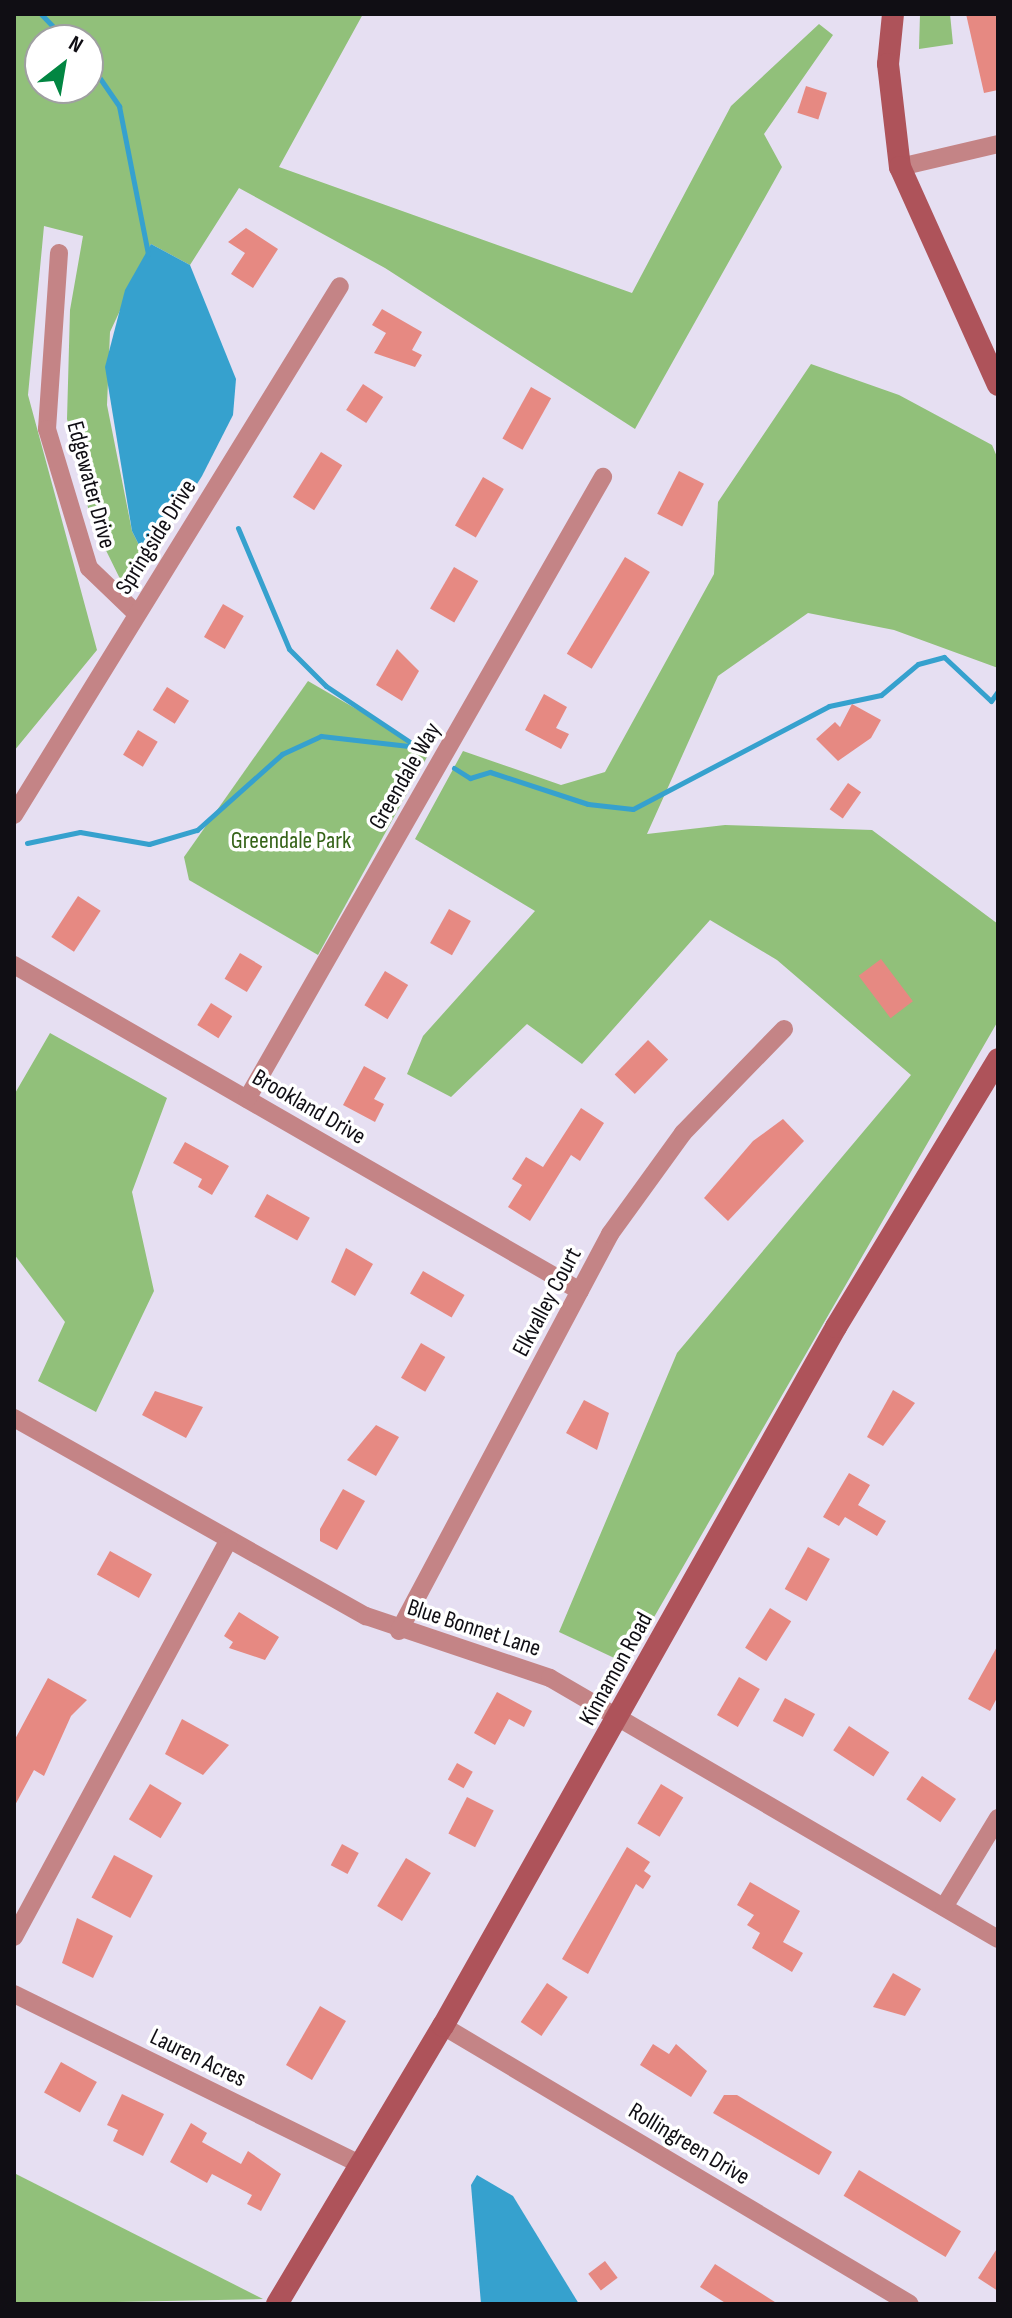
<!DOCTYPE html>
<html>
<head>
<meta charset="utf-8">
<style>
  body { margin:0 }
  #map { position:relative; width:1012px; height:2318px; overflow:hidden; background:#e6dff2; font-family:"Sofia Sans Condensed",sans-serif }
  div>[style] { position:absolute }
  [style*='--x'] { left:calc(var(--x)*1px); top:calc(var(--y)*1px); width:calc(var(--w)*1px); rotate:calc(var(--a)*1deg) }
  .green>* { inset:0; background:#91c07a }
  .water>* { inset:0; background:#36a1ce }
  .stream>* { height:5px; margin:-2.5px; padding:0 2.5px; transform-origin:2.5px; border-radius:2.5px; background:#36a1ce }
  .building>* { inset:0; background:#e68982; transform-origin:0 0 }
  .minor>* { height:18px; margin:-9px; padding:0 9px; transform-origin:9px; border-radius:9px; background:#c48486 }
  .secondary>* { height:22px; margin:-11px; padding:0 11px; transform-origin:11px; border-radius:11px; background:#ae535a }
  span { translate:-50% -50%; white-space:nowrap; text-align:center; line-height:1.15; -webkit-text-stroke:7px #fff; paint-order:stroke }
  .street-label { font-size:24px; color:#100e14 }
  .park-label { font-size:24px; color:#356318 }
  .frame { position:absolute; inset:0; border:16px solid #100e14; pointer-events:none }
  .north { position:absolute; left:24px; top:24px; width:80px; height:80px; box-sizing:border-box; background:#fff; border:2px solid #9f9fa1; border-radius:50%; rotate:31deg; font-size:22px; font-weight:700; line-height:32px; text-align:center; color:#100e14 }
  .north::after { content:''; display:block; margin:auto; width:28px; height:36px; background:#028642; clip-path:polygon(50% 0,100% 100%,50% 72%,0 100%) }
</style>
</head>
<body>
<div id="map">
  <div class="green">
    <i style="clip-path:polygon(evenodd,14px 14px,363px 14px,279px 167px,632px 293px,731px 106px,819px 24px,833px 35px,764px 134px,782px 167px,635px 429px,385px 268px,239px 188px,190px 265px,151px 244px,110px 332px,107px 405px,132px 531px,144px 555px,127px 593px,91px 520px,67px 419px,70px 310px,83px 236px,44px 226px,28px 395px,97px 650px,14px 751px,14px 14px,40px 40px,88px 40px,88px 88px,40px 88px,40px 40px)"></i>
    <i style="clip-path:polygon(920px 14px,950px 14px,953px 44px,919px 49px)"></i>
    <i style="clip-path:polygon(811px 364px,899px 395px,992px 445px,998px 459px,998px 668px,894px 630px,808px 613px,718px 676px,647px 834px,725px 825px,872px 830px,998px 924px,998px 1021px,627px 1664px,559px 1632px,677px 1353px,911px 1075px,777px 960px,710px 920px,582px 1064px,527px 1024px,451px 1097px,407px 1074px,423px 1036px,535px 911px,415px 839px,463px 751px,561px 785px,605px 772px,714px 574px,718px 502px)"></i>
    <i style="clip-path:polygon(308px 681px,422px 747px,427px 757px,318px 955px,189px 880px,184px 857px)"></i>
    <i style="clip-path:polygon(50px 1033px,167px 1098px,132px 1192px,154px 1291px,96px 1412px,38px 1381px,65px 1322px,14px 1254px,14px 1095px)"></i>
    <i style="clip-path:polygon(14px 2173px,263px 2299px,14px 2304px)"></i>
  </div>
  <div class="water">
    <i style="clip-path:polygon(151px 244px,190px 265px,236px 379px,233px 415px,202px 476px,154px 553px,144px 555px,132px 531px,105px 367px,125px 290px)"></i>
    <i style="clip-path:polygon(477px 2175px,513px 2196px,579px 2304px,481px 2304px,471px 2185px)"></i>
  </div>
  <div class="stream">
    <i style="--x:41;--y:14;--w:36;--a:46"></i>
    <i style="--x:88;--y:61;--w:55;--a:55.4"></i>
    <i style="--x:119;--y:106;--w:151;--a:78.9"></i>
    <i style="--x:238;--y:528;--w:131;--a:67.1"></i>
    <i style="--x:289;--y:649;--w:52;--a:45"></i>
    <i style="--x:326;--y:686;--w:105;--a:33.7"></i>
    <i style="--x:454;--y:768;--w:19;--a:32"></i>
    <i style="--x:470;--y:778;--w:21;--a:-17"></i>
    <i style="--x:490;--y:772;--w:103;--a:18.1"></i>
    <i style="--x:588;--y:804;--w:45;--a:6.3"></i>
    <i style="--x:633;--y:809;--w:221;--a:-27.7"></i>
    <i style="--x:829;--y:706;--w:53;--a:-11.9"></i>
    <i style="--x:881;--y:695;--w:48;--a:-40"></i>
    <i style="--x:918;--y:664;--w:27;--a:-15"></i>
    <i style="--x:944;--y:657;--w:64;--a:43.1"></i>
    <i style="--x:991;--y:701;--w:12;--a:-55"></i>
    <i style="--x:27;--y:843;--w:54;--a:-11.7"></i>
    <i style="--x:80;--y:832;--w:70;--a:9.9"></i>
    <i style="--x:149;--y:844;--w:50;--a:-16.3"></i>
    <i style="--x:197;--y:830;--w:114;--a:-41.8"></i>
    <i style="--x:282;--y:754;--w:43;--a:-24.8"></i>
    <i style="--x:321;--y:736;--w:97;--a:6.5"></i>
  </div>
  <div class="building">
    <i style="clip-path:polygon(966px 14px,998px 14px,998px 90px,984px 93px)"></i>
    <i style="left:806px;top:86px;width:22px;height:28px;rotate:18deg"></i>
    <i style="clip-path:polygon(246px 228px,278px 249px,253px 288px,231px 274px,245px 253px,228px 242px)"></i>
    <i style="clip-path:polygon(382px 309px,422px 332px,412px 350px,422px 355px,415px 367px,374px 353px,386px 333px,372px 325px)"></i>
    <i style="left:363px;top:384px;width:24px;height:31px;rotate:33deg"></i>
    <i style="left:531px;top:387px;width:23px;height:59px;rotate:29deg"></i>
    <i style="left:321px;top:452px;width:25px;height:53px;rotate:32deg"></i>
    <i style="left:679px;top:471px;width:28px;height:48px;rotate:27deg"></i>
    <i style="left:483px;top:477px;width:24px;height:56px;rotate:30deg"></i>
    <i style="left:625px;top:557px;width:29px;height:113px;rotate:31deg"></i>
    <i style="left:454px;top:567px;width:28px;height:48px;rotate:30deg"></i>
    <i style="left:223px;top:604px;width:24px;height:38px;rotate:30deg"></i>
    <i style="clip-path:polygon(397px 649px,419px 671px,402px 701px,376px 685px)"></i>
    <i style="left:167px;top:687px;width:26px;height:27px;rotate:32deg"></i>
    <i style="clip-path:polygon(544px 694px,567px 707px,556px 728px,569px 734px,561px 749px,525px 730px)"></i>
    <i style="clip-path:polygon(852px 704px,881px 720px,871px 738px,838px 761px,816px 739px,835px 722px,840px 727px)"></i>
    <i style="left:138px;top:730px;width:23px;height:29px;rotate:31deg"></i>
    <i style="left:848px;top:783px;width:16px;height:32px;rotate:35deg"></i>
    <i style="left:78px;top:896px;width:27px;height:49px;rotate:33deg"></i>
    <i style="left:449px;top:909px;width:25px;height:39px;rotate:29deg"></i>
    <i style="left:240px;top:953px;width:26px;height:30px;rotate:31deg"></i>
    <i style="left:881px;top:959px;width:53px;height:28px;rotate:53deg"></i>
    <i style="left:385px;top:971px;width:27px;height:40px;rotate:31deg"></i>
    <i style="left:211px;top:1003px;width:25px;height:26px;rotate:32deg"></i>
    <i style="left:648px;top:1040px;width:28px;height:48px;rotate:44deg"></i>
    <i style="clip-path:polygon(364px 1066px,386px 1078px,374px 1099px,384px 1104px,375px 1122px,343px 1105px)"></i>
    <i style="clip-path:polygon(581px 1108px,604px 1123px,580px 1161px,571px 1155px,530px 1221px,508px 1207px,522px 1185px,512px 1179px,526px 1157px,543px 1167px)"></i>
    <i style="clip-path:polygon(783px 1119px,804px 1141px,728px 1221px,704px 1198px,753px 1141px)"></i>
    <i style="clip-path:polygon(185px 1142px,229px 1166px,212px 1195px,198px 1187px,202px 1179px,173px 1163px)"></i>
    <i style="left:267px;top:1194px;width:49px;height:26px;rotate:29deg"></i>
    <i style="clip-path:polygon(346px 1248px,373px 1264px,355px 1296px,331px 1282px)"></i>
    <i style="left:423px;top:1271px;width:48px;height:26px;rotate:30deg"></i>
    <i style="left:421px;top:1343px;width:28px;height:40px;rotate:30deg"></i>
    <i style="clip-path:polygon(893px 1390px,915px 1403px,883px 1446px,867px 1437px)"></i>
    <i style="clip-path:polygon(155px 1391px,203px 1407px,186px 1438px,142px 1415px)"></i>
    <i style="clip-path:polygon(584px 1400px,609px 1413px,597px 1450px,566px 1433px)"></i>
    <i style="clip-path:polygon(376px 1425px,399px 1437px,376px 1476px,347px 1460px)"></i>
    <i style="clip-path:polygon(849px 1473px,870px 1485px,858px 1505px,886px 1521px,877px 1536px,845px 1517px,839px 1526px,823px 1517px)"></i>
    <i style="clip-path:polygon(343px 1489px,365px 1501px,337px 1550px,320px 1541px,320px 1529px)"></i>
    <i style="left:808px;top:1547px;width:25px;height:48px;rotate:29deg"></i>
    <i style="left:110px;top:1551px;width:48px;height:27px;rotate:29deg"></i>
    <i style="left:770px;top:1608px;width:25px;height:47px;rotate:32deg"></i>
    <i style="clip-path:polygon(239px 1612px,279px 1637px,265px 1660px,229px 1648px,233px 1642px,224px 1636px)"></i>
    <i style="clip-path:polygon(998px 1645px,998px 1696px,990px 1711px,968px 1699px)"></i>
    <i style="left:739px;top:1677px;width:24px;height:44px;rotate:30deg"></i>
    <i style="clip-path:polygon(48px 1678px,87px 1700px,71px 1716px,44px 1776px,34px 1770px,14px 1807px,14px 1741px)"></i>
    <i style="clip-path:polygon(497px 1692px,532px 1711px,524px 1727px,509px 1719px,495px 1745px,474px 1733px)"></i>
    <i style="left:785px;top:1698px;width:34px;height:26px;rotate:28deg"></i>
    <i style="clip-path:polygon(182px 1719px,229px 1745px,203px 1775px,165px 1754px)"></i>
    <i style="left:849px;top:1726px;width:48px;height:29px;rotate:33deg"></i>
    <i style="left:457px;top:1763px;width:18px;height:19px;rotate:29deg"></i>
    <i style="left:922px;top:1776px;width:41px;height:28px;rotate:34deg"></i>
    <i style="left:150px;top:1784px;width:37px;height:41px;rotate:31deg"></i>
    <i style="left:661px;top:1784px;width:26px;height:46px;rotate:31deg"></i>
    <i style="left:467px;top:1797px;width:30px;height:41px;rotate:27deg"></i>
    <i style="left:342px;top:1844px;width:19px;height:24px;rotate:28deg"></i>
    <i style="clip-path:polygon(627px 1847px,650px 1862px,644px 1871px,651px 1876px,643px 1889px,636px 1884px,588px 1974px,562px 1959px)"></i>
    <i style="left:114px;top:1855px;width:44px;height:48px;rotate:28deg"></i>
    <i style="left:406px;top:1858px;width:29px;height:56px;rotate:31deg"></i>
    <i style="clip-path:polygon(750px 1882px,800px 1911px,783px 1942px,803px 1953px,792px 1972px,752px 1948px,760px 1933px,747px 1925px,754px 1915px,737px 1905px)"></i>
    <i style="clip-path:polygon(77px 1918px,113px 1936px,93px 1978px,62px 1963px)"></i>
    <i style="clip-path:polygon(893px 1973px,921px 1989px,905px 2016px,873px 2007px)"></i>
    <i style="left:547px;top:1983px;width:25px;height:47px;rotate:34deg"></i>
    <i style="left:320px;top:2006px;width:30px;height:68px;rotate:30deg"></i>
    <i style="clip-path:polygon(653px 2044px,669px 2054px,676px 2044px,707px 2071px,691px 2097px,640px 2065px)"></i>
    <i style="left:61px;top:2062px;width:41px;height:35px;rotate:29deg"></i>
    <i style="clip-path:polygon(122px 2094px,164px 2114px,143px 2156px,113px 2141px,118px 2130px,107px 2125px)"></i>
    <i style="clip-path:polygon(724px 2095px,737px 2095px,832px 2152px,819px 2175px,713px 2113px)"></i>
    <i style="clip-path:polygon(191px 2123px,207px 2133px,202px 2142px,241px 2164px,248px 2151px,281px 2174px,261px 2211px,247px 2204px,252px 2195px,212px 2174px,207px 2183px,170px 2162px)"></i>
    <i style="left:859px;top:2170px;width:119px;height:30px;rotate:31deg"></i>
    <i style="clip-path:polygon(998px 2247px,998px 2291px,978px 2278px)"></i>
    <i style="left:605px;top:2261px;width:21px;height:21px;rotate:53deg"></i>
    <i style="clip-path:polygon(715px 2264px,778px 2304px,727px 2304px,700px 2287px)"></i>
  </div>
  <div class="minor">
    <i style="--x:900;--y:167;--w:101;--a:-13.2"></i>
    <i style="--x:59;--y:253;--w:176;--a:93.9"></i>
    <i style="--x:47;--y:429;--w:145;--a:73.2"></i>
    <i style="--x:89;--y:568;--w:66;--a:43.8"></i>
    <i style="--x:14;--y:815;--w:621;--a:-58.36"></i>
    <i style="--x:14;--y:965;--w:653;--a:29.94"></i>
    <i style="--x:247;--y:1099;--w:717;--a:-60.22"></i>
    <i style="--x:14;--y:1418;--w:404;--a:29.4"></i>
    <i style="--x:366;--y:1616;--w:194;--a:18.6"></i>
    <i style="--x:550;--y:1678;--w:518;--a:30.22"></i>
    <i style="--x:399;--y:1631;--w:450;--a:-62"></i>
    <i style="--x:610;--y:1234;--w:125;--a:-54.1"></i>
    <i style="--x:683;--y:1133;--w:145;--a:-45.8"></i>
    <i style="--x:944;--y:1907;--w:104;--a:-58.8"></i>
    <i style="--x:14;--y:1937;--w:451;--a:-61.6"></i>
    <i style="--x:14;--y:1994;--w:386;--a:26.2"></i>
    <i style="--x:443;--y:2026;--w:543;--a:30.76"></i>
  </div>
  <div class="secondary">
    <i style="--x:893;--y:14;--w:50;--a:95.7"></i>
    <i style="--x:888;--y:64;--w:104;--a:83.4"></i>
    <i style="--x:900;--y:167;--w:239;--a:65.8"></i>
    <i style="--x:277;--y:2304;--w:324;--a:-59.2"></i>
    <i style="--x:443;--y:2026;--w:802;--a:-60.65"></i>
    <i style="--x:836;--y:1327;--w:313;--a:-58.8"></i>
  </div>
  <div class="street-label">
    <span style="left:91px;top:485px;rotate:75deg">Edgewater Drive</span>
    <span style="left:156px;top:537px;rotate:-58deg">Springside Drive</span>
    <span style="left:405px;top:776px;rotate:-60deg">Greendale Way</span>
    <span style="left:309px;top:1107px;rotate:30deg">Brookland Drive</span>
    <span style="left:547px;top:1302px;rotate:-62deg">Elkvalley Court</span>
    <span style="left:474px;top:1628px;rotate:18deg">Blue Bonnet Lane</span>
    <span style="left:616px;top:1669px;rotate:-61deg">Kinnamon Road</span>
    <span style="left:198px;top:2058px;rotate:26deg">Lauren Acres</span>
    <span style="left:689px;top:2144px;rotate:31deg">Rollingreen Drive</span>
  </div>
  <div class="park-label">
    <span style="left:291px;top:841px">Greendale Park</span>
  </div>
  <div class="frame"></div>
  <div class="north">N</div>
</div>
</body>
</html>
